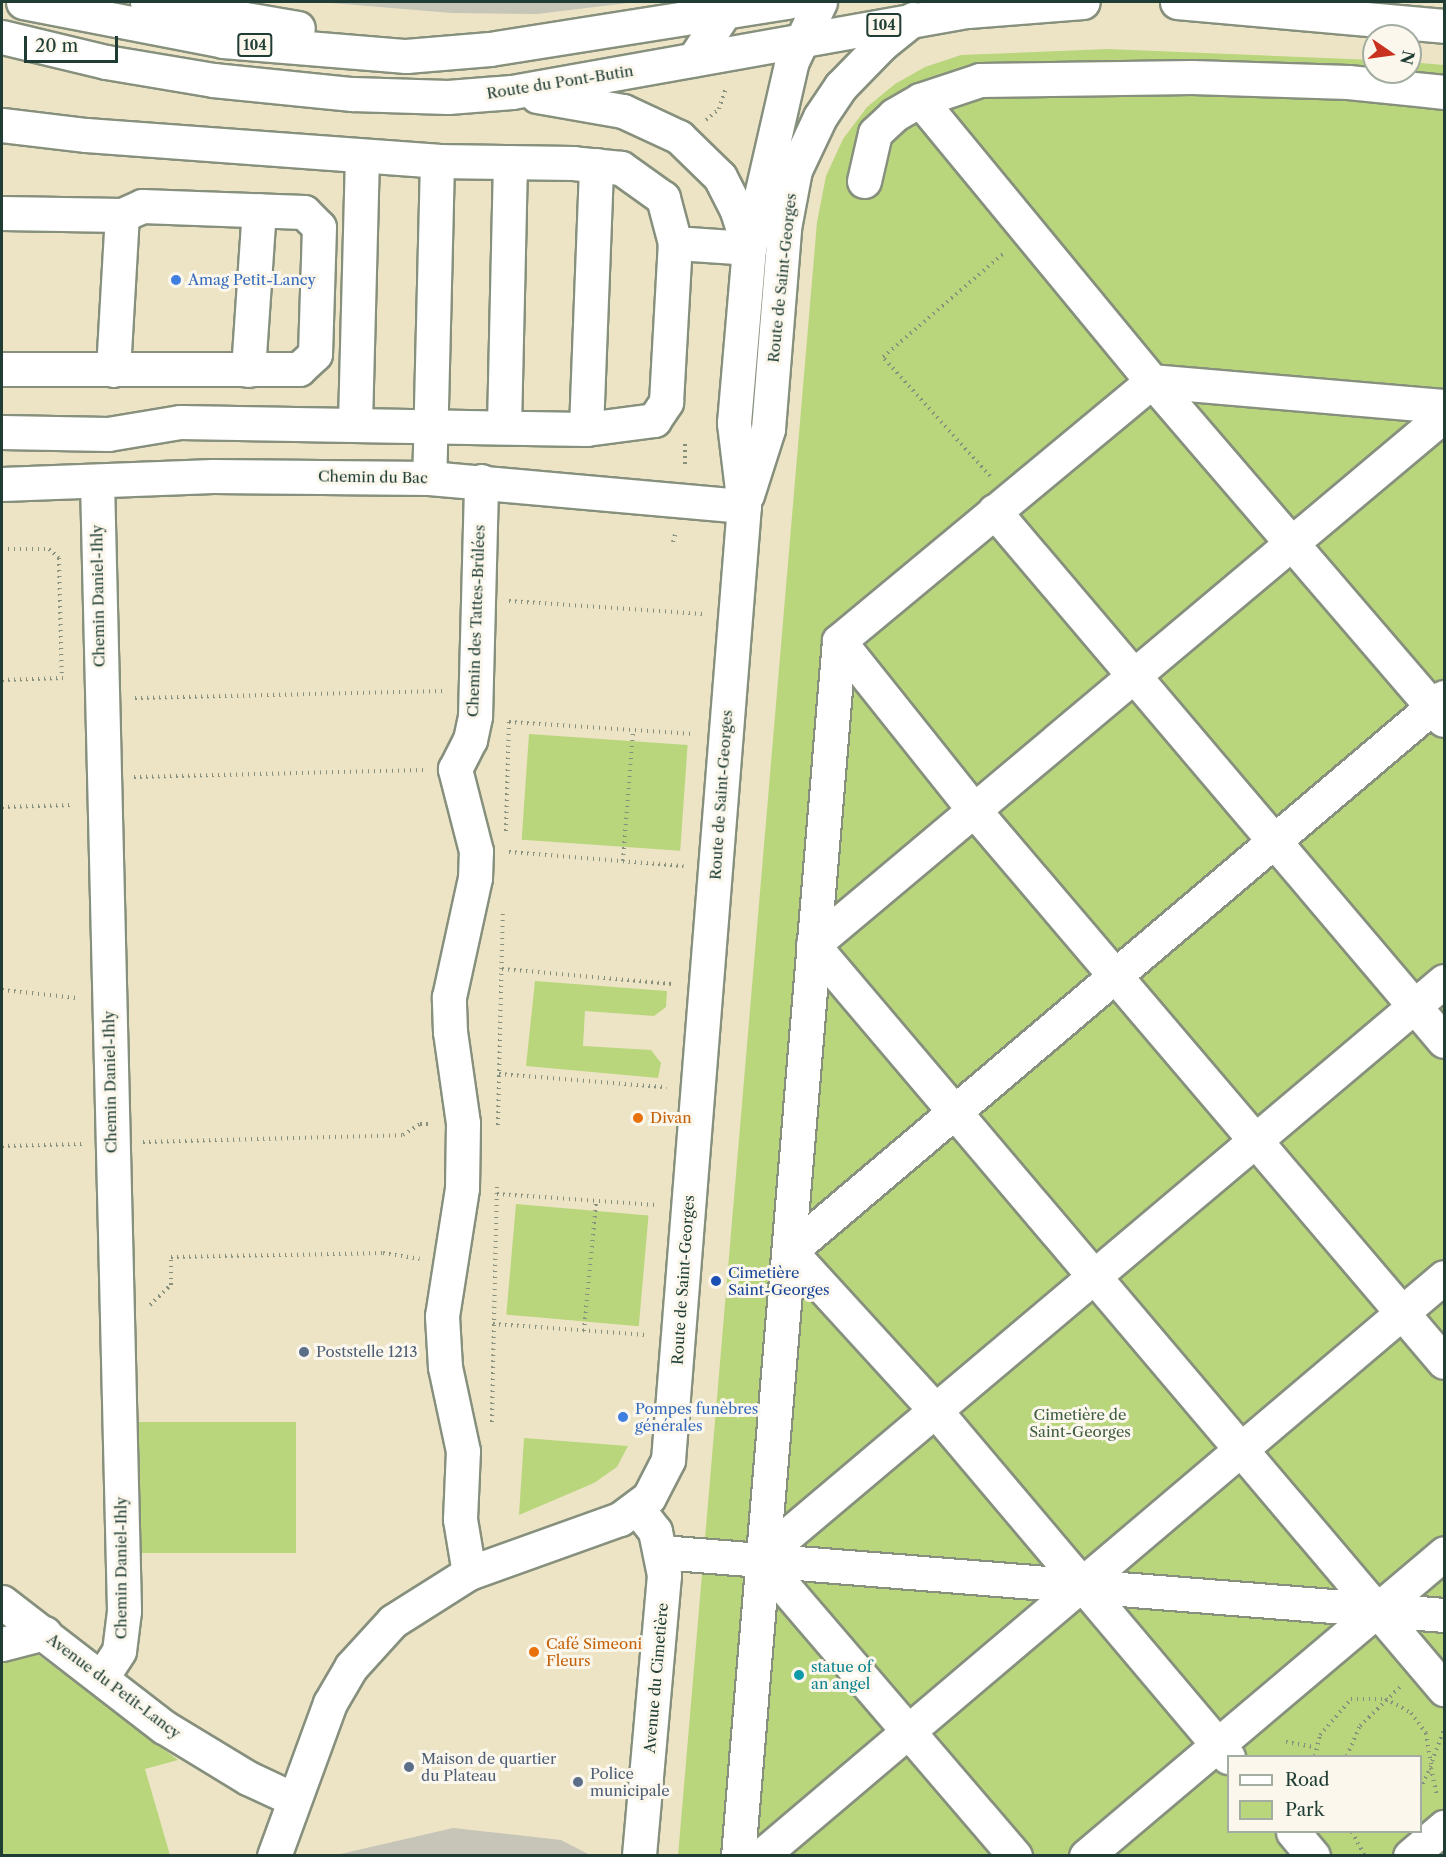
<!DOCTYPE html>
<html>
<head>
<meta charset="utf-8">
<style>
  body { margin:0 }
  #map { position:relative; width:1446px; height:1857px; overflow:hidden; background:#ede4c6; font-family:"Libre Caslon Text",serif }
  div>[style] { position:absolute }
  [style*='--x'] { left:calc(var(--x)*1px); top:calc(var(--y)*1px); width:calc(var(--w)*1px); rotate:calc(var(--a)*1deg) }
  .industrial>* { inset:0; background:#c7c5b8 }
  .green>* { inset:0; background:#bad67c; transform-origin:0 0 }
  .path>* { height:4px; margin-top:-2px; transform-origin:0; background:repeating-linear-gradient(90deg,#86907d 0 1.5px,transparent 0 6px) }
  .roads { filter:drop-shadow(2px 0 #86907d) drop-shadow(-2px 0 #86907d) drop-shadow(0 2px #86907d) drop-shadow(0 -2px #86907d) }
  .minor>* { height:33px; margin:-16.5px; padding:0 16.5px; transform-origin:16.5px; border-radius:16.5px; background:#fff }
  .major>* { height:33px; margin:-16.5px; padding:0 16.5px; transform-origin:16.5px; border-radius:16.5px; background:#fff }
  .dots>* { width:16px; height:16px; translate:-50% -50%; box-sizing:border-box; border:3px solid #fbf7ec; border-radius:50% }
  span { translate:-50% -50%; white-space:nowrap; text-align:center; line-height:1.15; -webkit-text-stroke:6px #fbf7ec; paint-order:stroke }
  .shield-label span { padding:2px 4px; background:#fbf7ec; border:2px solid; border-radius:4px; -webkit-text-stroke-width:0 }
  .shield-label { font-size:14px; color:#1f3d34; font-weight:700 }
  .street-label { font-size:15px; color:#1f3d34 }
  .shop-label { font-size:15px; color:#366cbe }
  .left { translate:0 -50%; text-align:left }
  .food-label { font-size:15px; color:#c56008 }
  .transit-label { font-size:15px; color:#164399 }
  .service-label { font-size:15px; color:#4e5e75 }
  .park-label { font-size:15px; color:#3e5c42 }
  .culture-label { font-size:15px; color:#0d838f }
  .frame { position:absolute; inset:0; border:3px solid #1f3d34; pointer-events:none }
  .legend { position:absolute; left:1227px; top:1755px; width:195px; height:78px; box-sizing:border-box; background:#fbf7ec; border:2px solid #a3ada2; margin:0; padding:8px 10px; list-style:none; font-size:18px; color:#1f3d34 }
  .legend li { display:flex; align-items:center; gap:12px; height:30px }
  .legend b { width:30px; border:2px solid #a3ada2 }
  .north { position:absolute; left:1362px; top:24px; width:60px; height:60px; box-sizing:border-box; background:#fbf7ec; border:2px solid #a3ada2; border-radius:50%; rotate:103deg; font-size:16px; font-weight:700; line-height:24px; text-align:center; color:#1f3d34 }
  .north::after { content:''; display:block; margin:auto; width:21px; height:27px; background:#c8321e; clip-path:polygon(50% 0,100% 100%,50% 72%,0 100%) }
  .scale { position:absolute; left:24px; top:36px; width:94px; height:27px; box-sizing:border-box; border:3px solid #1f3d34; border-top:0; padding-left:8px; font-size:18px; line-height:21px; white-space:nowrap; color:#1f3d34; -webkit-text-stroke:4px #fbf7ec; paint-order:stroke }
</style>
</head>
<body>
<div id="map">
  <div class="industrial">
    <i style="clip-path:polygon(319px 2px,636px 2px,537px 14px,452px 13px)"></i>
    <i style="clip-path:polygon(453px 1828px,561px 1840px,590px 1855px,336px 1855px)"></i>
  </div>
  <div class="green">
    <i style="clip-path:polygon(evenodd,1108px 49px,1374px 60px,1374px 72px,1410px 72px,1410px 62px,1444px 65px,1444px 1855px,678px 1856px,817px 222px,826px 176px,843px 139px,867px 107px,895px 84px,925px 67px,961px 55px,1108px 49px,1228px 1756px,1420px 1756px,1420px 1832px,1228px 1832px,1228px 1756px)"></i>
    <i style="left:529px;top:734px;width:159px;height:106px;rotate:4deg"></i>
    <i style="clip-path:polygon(535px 981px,667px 991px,666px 1007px,654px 1016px,585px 1011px,583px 1046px,651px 1050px,661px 1063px,658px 1078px,526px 1066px)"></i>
    <i style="left:516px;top:1204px;width:133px;height:111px;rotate:5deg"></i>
    <i style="left:296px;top:1422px;width:131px;height:168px;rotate:90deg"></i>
    <i style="clip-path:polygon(524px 1438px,628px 1446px,617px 1467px,594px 1483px,519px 1515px)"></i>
    <i style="clip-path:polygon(29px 1648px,178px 1760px,145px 1769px,170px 1855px,2px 1856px,2px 1656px)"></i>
  </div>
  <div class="path">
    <i style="--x:706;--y:120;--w:17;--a:-40"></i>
    <i style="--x:719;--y:109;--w:23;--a:-72"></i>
    <i style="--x:685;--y:444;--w:24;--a:90"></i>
    <i style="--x:990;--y:476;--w:160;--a:-132"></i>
    <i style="--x:883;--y:357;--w:160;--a:-40.7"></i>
    <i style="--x:673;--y:542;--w:11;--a:-75"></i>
    <i style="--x:2;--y:549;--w:47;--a:0"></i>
    <i style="--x:49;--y:549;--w:13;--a:42"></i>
    <i style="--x:59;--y:558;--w:120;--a:88.6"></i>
    <i style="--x:509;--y:601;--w:196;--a:3.8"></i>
    <i style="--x:2;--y:680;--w:61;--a:-1.9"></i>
    <i style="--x:135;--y:698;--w:310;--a:-1.3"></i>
    <i style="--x:509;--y:722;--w:186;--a:3.7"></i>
    <i style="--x:134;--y:777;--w:290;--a:-1.4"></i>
    <i style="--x:2;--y:807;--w:70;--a:-1.6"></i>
    <i style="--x:506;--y:831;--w:109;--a:-88.4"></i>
    <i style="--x:509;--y:852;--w:175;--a:4.6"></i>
    <i style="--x:623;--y:861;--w:131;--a:-85.6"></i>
    <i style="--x:502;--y:969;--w:172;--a:5"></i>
    <i style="--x:2;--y:990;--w:76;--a:6"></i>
    <i style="--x:499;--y:1074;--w:168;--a:4.5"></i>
    <i style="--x:498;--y:1125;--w:214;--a:-88.7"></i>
    <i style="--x:143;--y:1142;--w:260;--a:-1.5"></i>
    <i style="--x:403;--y:1135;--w:20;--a:-33"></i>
    <i style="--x:420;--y:1124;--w:12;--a:0"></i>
    <i style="--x:2;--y:1146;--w:80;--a:-1.4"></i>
    <i style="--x:497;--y:1194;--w:160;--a:3.9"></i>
    <i style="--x:150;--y:1305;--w:29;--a:-44"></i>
    <i style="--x:171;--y:1285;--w:28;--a:-90"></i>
    <i style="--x:171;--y:1257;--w:212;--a:-1.1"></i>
    <i style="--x:383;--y:1253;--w:37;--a:9"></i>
    <i style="--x:493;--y:1324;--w:152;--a:4.1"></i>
    <i style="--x:584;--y:1331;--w:131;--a:-84.7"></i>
    <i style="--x:492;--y:1422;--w:236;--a:-88.8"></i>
    <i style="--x:1286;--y:1742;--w:29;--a:10"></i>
    <i style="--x:1315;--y:1756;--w:22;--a:-77"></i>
    <i style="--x:1320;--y:1735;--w:48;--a:-49.3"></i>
    <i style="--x:1351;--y:1699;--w:35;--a:0"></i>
    <i style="--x:1386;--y:1699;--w:29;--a:29"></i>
    <i style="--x:1411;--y:1713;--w:25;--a:53"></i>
    <i style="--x:1426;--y:1733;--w:33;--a:81"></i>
    <i style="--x:1431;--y:1766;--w:26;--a:115"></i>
    <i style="--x:1347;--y:1756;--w:33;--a:-67"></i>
    <i style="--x:1360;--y:1726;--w:56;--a:-44.3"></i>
    <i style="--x:1432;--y:1761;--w:34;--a:-69"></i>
    <i style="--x:1431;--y:1768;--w:29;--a:78"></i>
    <i style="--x:1352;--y:1832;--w:27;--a:62"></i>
  </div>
  <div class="roads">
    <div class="minor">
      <i style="--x:694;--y:59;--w:68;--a:-57"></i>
      <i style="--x:920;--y:100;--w:63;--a:-18.4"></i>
      <i style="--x:980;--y:80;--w:212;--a:-0.8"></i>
      <i style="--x:1192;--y:77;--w:156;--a:1.8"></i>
      <i style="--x:1348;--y:82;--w:97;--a:5.9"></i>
      <i style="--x:2;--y:125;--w:85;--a:6.8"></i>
      <i style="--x:86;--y:135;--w:352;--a:4.2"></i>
      <i style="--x:437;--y:161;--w:317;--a:91.4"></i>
      <i style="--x:864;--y:181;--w:49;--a:-77.1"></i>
      <i style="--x:875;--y:133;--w:26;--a:-43"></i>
      <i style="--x:894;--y:115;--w:30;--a:-30"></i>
      <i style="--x:920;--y:100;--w:364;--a:50.5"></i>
      <i style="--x:1152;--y:381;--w:447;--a:49.3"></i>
      <i style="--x:2;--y:213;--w:120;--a:1"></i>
      <i style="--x:122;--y:215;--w:22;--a:-24"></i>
      <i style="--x:142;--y:206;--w:162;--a:2.1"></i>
      <i style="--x:304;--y:212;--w:21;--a:45"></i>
      <i style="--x:319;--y:227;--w:127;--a:91.8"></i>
      <i style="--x:315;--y:354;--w:22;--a:137"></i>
      <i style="--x:299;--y:369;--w:297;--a:180"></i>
      <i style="--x:675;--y:243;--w:74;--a:3.9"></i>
      <i style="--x:113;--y:370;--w:155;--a:-86.7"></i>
      <i style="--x:248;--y:370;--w:160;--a:-86.1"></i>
      <i style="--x:1444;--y:415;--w:824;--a:139.97"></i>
      <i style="--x:813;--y:945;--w:976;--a:49.7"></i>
      <i style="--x:355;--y:423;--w:266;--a:-88.5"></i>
      <i style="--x:504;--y:426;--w:264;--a:-88.7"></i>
      <i style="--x:586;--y:429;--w:264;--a:-87.8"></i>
      <i style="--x:2;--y:432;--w:106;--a:1.1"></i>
      <i style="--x:108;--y:434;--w:73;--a:-9.5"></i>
      <i style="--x:180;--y:422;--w:406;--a:1"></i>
      <i style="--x:586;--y:429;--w:69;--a:-7.5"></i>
      <i style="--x:654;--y:420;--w:22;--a:-56"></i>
      <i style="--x:666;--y:402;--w:159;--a:-86.8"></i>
      <i style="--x:675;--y:243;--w:47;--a:-104.9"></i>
      <i style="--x:663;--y:198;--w:52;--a:-144.5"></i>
      <i style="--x:621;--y:168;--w:48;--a:-174.1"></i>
      <i style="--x:573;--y:163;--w:136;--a:-179.2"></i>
      <i style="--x:97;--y:481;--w:1130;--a:88.63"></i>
      <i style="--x:124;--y:1611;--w:40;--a:97.1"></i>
      <i style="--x:119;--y:1651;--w:31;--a:123"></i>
      <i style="--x:2;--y:484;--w:211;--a:-2.2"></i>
      <i style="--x:213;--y:476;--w:216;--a:0.5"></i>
      <i style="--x:429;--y:478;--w:316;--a:5.1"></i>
      <i style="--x:747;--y:495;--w:69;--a:-72.3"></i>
      <i style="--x:768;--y:429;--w:202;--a:-85.4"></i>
      <i style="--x:784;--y:228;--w:59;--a:-79.3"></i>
      <i style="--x:795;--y:170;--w:59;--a:-64.7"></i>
      <i style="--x:820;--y:117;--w:37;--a:-56"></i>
      <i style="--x:841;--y:86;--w:59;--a:-45.7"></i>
      <i style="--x:882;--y:44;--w:40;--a:-39"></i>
      <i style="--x:994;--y:511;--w:695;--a:49.67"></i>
      <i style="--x:839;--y:641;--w:215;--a:51.4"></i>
      <i style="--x:973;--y:809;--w:726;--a:49.58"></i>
      <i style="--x:637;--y:1508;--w:29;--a:52"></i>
      <i style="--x:655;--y:1531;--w:45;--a:78.4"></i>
      <i style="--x:664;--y:1575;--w:282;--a:95.1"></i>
      <i style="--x:661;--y:1552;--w:786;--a:4.6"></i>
      <i style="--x:469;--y:1573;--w:55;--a:-99.5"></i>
      <i style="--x:460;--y:1519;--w:68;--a:-87.5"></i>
      <i style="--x:463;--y:1451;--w:86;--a:-102.1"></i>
      <i style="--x:445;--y:1367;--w:51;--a:-93.4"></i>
      <i style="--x:442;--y:1316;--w:130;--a:-81.1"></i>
      <i style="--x:462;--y:1188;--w:65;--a:-89.1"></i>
      <i style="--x:463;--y:1123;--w:92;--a:-98.1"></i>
      <i style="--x:450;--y:1032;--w:35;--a:-92"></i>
      <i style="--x:449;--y:997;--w:122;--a:-77.7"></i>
      <i style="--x:475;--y:878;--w:27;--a:-88"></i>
      <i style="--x:476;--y:851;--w:85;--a:-104.4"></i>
      <i style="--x:455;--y:769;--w:33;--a:-63"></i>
      <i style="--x:470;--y:740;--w:25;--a:-78"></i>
      <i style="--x:475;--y:716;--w:235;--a:-88.5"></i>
      <i style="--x:2;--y:1602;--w:205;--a:37.7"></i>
      <i style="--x:164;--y:1727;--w:98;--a:31.3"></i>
      <i style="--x:248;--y:1778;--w:50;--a:25"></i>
      <i style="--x:2;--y:1644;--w:44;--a:-14.3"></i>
      <i style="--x:1228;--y:1757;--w:453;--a:-130.2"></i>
      <i style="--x:936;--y:1411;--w:217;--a:-132.4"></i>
      <i style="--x:790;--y:1251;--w:857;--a:-40.27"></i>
      <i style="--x:1293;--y:1832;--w:31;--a:50"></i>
      <i style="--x:274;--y:1856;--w:163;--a:-69.9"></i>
      <i style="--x:330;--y:1703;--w:42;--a:-59.7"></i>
      <i style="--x:351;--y:1667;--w:62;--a:-47.6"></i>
      <i style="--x:393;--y:1621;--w:90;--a:-32.3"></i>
      <i style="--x:469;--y:1573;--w:160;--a:-19.7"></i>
      <i style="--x:620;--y:1519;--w:36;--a:-37"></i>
      <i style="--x:649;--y:1497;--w:42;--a:-62.8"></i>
      <i style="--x:668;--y:1460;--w:957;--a:-85.45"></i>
      <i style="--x:744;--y:506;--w:84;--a:-96.9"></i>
      <i style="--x:734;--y:423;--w:176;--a:-85.1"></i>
      <i style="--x:749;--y:248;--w:192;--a:-77.1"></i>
      <i style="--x:792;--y:61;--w:65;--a:-64.6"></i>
      <i style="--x:738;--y:1856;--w:1219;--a:-85.25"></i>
      <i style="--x:839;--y:641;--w:407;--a:-39.7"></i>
      <i style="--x:1152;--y:381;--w:293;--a:4.9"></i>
      <i style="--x:761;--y:1856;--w:895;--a:-40.29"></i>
      <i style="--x:1015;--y:1856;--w:392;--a:-130.6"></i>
      <i style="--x:760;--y:1558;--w:895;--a:-40.15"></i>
      <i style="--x:1086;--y:1856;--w:469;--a:-40.2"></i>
      <i style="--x:1410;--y:1856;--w:45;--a:-40.5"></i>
    </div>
    <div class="major">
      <i style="--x:23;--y:2;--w:204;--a:11"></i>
      <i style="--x:223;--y:41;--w:184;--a:4.7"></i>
      <i style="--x:406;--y:56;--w:84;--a:-4.8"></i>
      <i style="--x:490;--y:49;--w:302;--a:-9"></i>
      <i style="--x:147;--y:2;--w:153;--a:9.8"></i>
      <i style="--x:1177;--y:2;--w:268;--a:5.1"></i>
      <i style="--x:2;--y:37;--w:107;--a:13.5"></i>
      <i style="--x:106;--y:62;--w:109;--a:9.5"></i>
      <i style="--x:213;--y:80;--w:140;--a:5.8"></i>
      <i style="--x:352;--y:94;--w:96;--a:1.8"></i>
      <i style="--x:448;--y:97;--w:64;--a:-4.5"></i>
      <i style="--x:512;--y:92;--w:463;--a:-10.1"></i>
      <i style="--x:968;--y:11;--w:115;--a:-4.5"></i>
      <i style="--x:537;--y:96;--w:87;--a:9.9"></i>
      <i style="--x:623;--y:111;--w:62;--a:24.9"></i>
      <i style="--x:679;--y:137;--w:57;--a:44.3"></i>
      <i style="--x:720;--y:177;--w:35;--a:63"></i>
      <i style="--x:736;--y:208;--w:42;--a:72"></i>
    </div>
  </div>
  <div class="dots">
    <i style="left:176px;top:280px;background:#3f7fe0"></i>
    <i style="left:638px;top:1118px;background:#e8710a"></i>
    <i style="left:716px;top:1281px;background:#1a4fb4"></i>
    <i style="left:304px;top:1352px;background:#5c6f8a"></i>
    <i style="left:623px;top:1417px;background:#3f7fe0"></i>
    <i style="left:534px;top:1652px;background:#e8710a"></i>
    <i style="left:799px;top:1675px;background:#0f9aa8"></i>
    <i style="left:409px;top:1767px;background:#5c6f8a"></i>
    <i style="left:578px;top:1782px;background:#5c6f8a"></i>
  </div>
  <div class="shield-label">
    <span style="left:884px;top:25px">104</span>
    <span style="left:255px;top:45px">104</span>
  </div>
  <div class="street-label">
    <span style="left:560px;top:82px;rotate:-9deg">Route du Pont-Butin</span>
    <span style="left:782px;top:278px;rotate:-84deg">Route de Saint-Georges</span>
    <span style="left:373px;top:477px;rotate:1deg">Chemin du Bac</span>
    <span style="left:98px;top:596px;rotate:-91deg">Chemin Daniel-Ihly</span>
    <span style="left:476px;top:621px;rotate:-88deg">Chemin des Tattes-Brûlées</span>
    <span style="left:721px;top:795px;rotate:-86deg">Route de Saint-Georges</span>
    <span style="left:110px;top:1082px;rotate:-91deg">Chemin Daniel-Ihly</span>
    <span style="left:683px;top:1280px;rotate:-86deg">Route de Saint-Georges</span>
    <span style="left:121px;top:1568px;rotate:-90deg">Chemin Daniel-Ihly</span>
    <span style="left:656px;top:1678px;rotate:-85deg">Avenue du Cimetière</span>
    <span style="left:114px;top:1686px;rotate:37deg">Avenue du Petit-Lancy</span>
  </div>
  <div class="shop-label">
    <span class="left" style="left:188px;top:280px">Amag Petit-Lancy</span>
    <span class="left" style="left:635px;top:1417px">Pompes funèbres<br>générales</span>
  </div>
  <div class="food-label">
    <span class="left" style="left:650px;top:1118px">Divan</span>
    <span class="left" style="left:546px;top:1652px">Café Simeoni<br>Fleurs</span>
  </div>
  <div class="transit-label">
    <span class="left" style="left:728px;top:1281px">Cimetière<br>Saint-Georges</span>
  </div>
  <div class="service-label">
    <span class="left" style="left:316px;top:1352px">Poststelle 1213</span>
    <span class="left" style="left:421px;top:1767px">Maison de quartier<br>du Plateau</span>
    <span class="left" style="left:590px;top:1782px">Police<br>municipale</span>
  </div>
  <div class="park-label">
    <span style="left:1080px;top:1423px">Cimetière de<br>Saint-Georges</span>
  </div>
  <div class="culture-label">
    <span class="left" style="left:811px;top:1675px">statue of<br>an angel</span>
  </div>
  <div class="frame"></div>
  <ul class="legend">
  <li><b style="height:8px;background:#fff"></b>Road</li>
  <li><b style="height:16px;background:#bad67c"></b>Park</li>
  </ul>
  <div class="north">N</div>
  <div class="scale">20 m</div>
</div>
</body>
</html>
